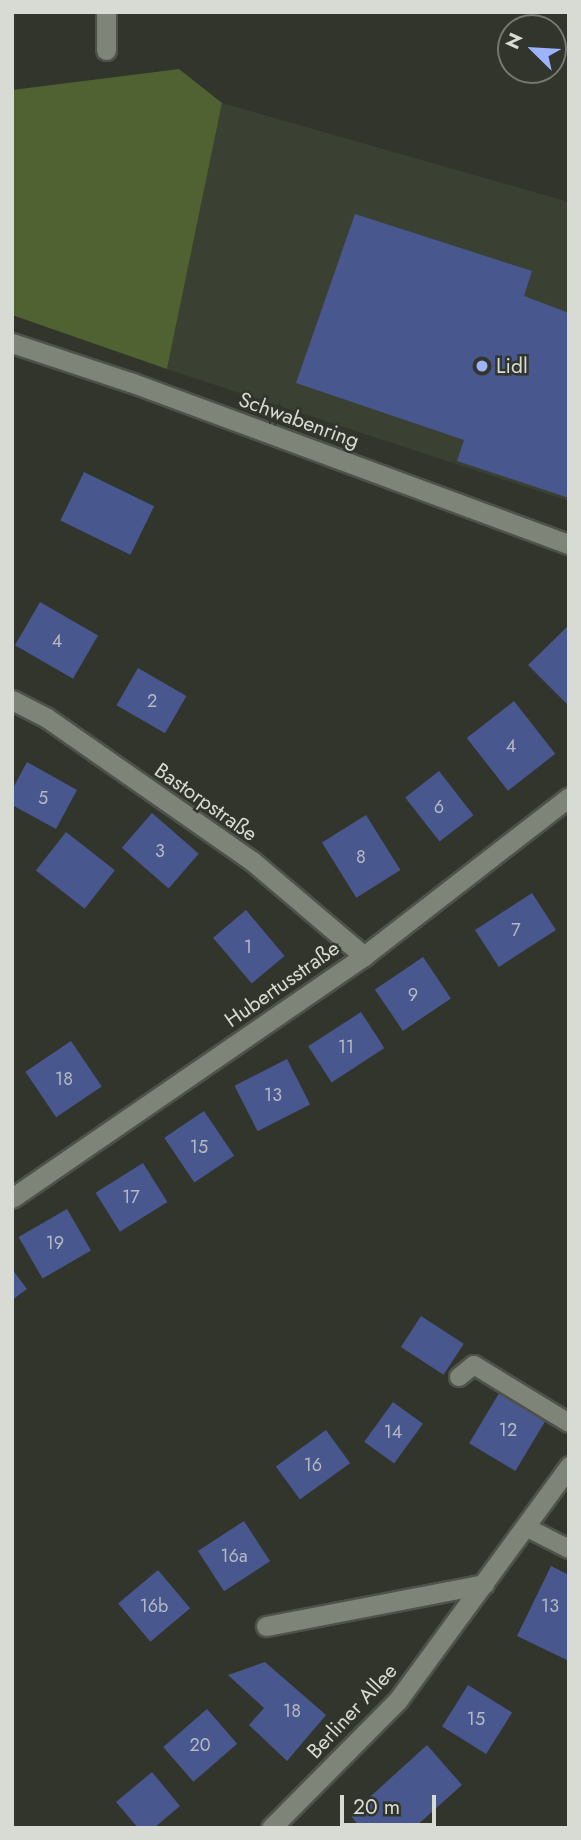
<!DOCTYPE html>
<html>
<head>
<meta charset="utf-8">
<style>
  body { margin:0 }
  #map { position:relative; width:581px; height:1840px; overflow:hidden; background:#31352b; font-family:Jost,sans-serif }
  div>[style] { position:absolute }
  [style*='--x'] { left:calc(var(--x)*1px); top:calc(var(--y)*1px); width:calc(var(--w)*1px); rotate:calc(var(--a)*1deg) }
  .built>* { inset:0; background:#3b4132 }
  .green>* { inset:0; background:#506231 }
  .building>* { inset:0; background:#48578e; transform-origin:0 0 }
  .roads { filter:drop-shadow(2px 0 #4e524a) drop-shadow(-2px 0 #4e524a) drop-shadow(0 2px #4e524a) drop-shadow(0 -2px #4e524a) }
  .service>* { height:18px; margin:-9px; padding:0 9px; transform-origin:9px; border-radius:9px; background:#7f8479 }
  .minor>* { height:19px; margin:-9.5px; padding:0 9.5px; transform-origin:9.5px; border-radius:9.5px; background:#7f8479 }
  .tertiary>* { height:19px; margin:-9.5px; padding:0 9.5px; transform-origin:9.5px; border-radius:9.5px; background:#7f8479 }
  .dots>* { width:19px; height:19px; translate:-50% -50%; box-sizing:border-box; border:4px solid #31352b; border-radius:50% }
  span { translate:-50% -50%; white-space:nowrap; text-align:center; line-height:1.15; -webkit-text-stroke:5px #31352b; paint-order:stroke }
  .number-label { font-size:18px; color:#b4b9c2 }
  .number-label span { -webkit-text-stroke-width:0 }
  .poi-label { font-size:21px; color:#d8dad4 }
  .left { translate:0 -50%; text-align:left }
  .street-label { font-size:21px; color:#d8dad4 }
  .frame { position:absolute; inset:0; border:14px solid #d8dad4; pointer-events:none }
  .north { position:absolute; left:497px; top:14px; width:70px; height:70px; box-sizing:border-box; background:#31352b; border:2px solid #74776f; border-radius:50%; rotate:294deg; font-size:19px; font-weight:700; line-height:28px; text-align:center; color:#d8dad4 }
  .north::after { content:''; display:block; margin:auto; width:24px; height:32px; background:#9db4fd; clip-path:polygon(50% 0,100% 100%,50% 72%,0 100%) }
  .scale { position:absolute; left:340px; top:1795px; width:96px; height:32px; box-sizing:border-box; border:4px solid #d8dad4; border-top:0; padding-left:9px; font-size:21px; line-height:24px; white-space:nowrap; color:#d8dad4; -webkit-text-stroke:5px #31352b; paint-order:stroke }
</style>
</head>
<body>
<div id="map">
  <div class="built">
    <i style="clip-path:polygon(222px 103px,569px 202px,569px 501px,167px 369px)"></i>
  </div>
  <div class="green">
    <i style="clip-path:polygon(179px 69px,222px 103px,167px 369px,12px 315px,12px 90px)"></i>
  </div>
  <div class="building">
    <i style="clip-path:polygon(355px 214px,532px 271px,524px 296px,569px 313px,569px 498px,457px 461px,464px 440px,296px 383px)"></i>
    <i style="left:84px;top:472px;width:78px;height:54px;rotate:26deg"></i>
    <i style="left:40px;top:602px;width:67px;height:50px;rotate:30deg"></i>
    <i style="clip-path:polygon(569px 625px,569px 706px,528px 665px)"></i>
    <i style="left:138px;top:668px;width:56px;height:43px;rotate:30deg"></i>
    <i style="left:514px;top:701px;width:67px;height:60px;rotate:52deg"></i>
    <i style="clip-path:polygon(27px 762px,77px 790px,56px 829px,12px 805px,12px 790px)"></i>
    <i style="left:439px;top:771px;width:56px;height:43px;rotate:52deg"></i>
    <i style="left:152px;top:813px;width:62px;height:46px;rotate:41deg"></i>
    <i style="left:366px;top:815px;width:65px;height:52px;rotate:58deg"></i>
    <i style="left:66px;top:832px;width:62px;height:49px;rotate:38deg"></i>
    <i style="left:532px;top:893px;width:44px;height:68px;rotate:57deg"></i>
    <i style="left:246px;top:910px;width:60px;height:43px;rotate:50deg"></i>
    <i style="left:423px;top:957px;width:50px;height:58px;rotate:56deg"></i>
    <i style="left:361px;top:1012px;width:43px;height:63px;rotate:57deg"></i>
    <i style="left:71px;top:1041px;width:55px;height:55px;rotate:56deg"></i>
    <i style="left:287px;top:1059px;width:51px;height:59px;rotate:63deg"></i>
    <i style="left:204px;top:1111px;width:54px;height:48px;rotate:56deg"></i>
    <i style="left:143px;top:1163px;width:46px;height:56px;rotate:58deg"></i>
    <i style="left:67px;top:1209px;width:48px;height:56px;rotate:60deg"></i>
    <i style="clip-path:polygon(12px 1269px,27px 1289px,12px 1300px)"></i>
    <i style="left:421px;top:1316px;width:51px;height:37px;rotate:33deg"></i>
    <i style="left:501px;top:1390px;width:54px;height:62px;rotate:31deg"></i>
    <i style="left:393px;top:1402px;width:37px;height:49px;rotate:36deg"></i>
    <i style="left:326px;top:1430px;width:41px;height:62px;rotate:54deg"></i>
    <i style="left:244px;top:1521px;width:48px;height:55px;rotate:57deg"></i>
    <i style="clip-path:polygon(551px 1566px,569px 1575px,569px 1661px,517px 1636px)"></i>
    <i style="left:158px;top:1570px;width:50px;height:52px;rotate:50deg"></i>
    <i style="clip-path:polygon(265px 1662px,326px 1715px,287px 1761px,249px 1725px,264px 1708px,228px 1675px)"></i>
    <i style="left:468px;top:1685px;width:52px;height:49px;rotate:32deg"></i>
    <i style="left:207px;top:1709px;width:46px;height:58px;rotate:49deg"></i>
    <i style="clip-path:polygon(427px 1745px,462px 1785px,414px 1828px,361px 1828px,350px 1815px)"></i>
    <i style="clip-path:polygon(152px 1772px,180px 1806px,154px 1828px,138px 1828px,116px 1802px)"></i>
  </div>
  <div class="roads">
    <div class="service">
      <i style="--x:459;--y:1377;--w:19;--a:-39"></i>
      <i style="--x:474;--y:1365;--w:111;--a:31.4"></i>
      <i style="--x:526;--y:1527;--w:48;--a:27.1"></i>
    </div>
    <div class="minor">
      <i style="--x:106;--y:12;--w:38;--a:90"></i>
      <i style="--x:12;--y:700;--w:39;--a:27"></i>
      <i style="--x:47;--y:718;--w:250;--a:34.9"></i>
      <i style="--x:252;--y:861;--w:147;--a:40.3"></i>
      <i style="--x:12;--y:1198;--w:427;--a:-34.5"></i>
      <i style="--x:364;--y:956;--w:259;--a:-37.8"></i>
      <i style="--x:266;--y:1626;--w:222;--a:-10.9"></i>
      <i style="--x:271;--y:1828;--w:180;--a:-45.2"></i>
      <i style="--x:398;--y:1700;--w:290;--a:-53.8"></i>
    </div>
    <div class="tertiary">
      <i style="--x:12;--y:343;--w:124;--a:18.3"></i>
      <i style="--x:130;--y:382;--w:468;--a:20.3"></i>
    </div>
  </div>
  <div class="dots">
    <i style="left:482px;top:366px;background:#9db4fd"></i>
  </div>
  <div class="number-label">
    <span style="left:57px;top:641px">4</span>
    <span style="left:152px;top:701px">2</span>
    <span style="left:511px;top:746px">4</span>
    <span style="left:43px;top:798px">5</span>
    <span style="left:439px;top:807px">6</span>
    <span style="left:160px;top:851px">3</span>
    <span style="left:361px;top:857px">8</span>
    <span style="left:516px;top:930px">7</span>
    <span style="left:248px;top:947px">1</span>
    <span style="left:413px;top:995px">9</span>
    <span style="left:346px;top:1047px">11</span>
    <span style="left:64px;top:1079px">18</span>
    <span style="left:273px;top:1095px">13</span>
    <span style="left:199px;top:1147px">15</span>
    <span style="left:131px;top:1197px">17</span>
    <span style="left:55px;top:1243px">19</span>
    <span style="left:508px;top:1430px">12</span>
    <span style="left:393px;top:1432px">14</span>
    <span style="left:313px;top:1465px">16</span>
    <span style="left:234px;top:1556px">16a</span>
    <span style="left:154px;top:1606px">16b</span>
    <span style="left:550px;top:1606px">13</span>
    <span style="left:292px;top:1711px">18</span>
    <span style="left:476px;top:1719px">15</span>
    <span style="left:200px;top:1745px">20</span>
  </div>
  <div class="poi-label">
    <span class="left" style="left:496px;top:366px">Lidl</span>
  </div>
  <div class="street-label">
    <span style="left:299px;top:420px;rotate:20deg">Schwabenring</span>
    <span style="left:206px;top:802px;rotate:35deg">Bastorpstraße</span>
    <span style="left:282px;top:984px;rotate:-35deg">Hubertusstraße</span>
    <span style="left:352px;top:1711px;rotate:-47deg">Berliner Allee</span>
  </div>
  <div class="frame"></div>
  <div class="north">N</div>
  <div class="scale">20 m</div>
</div>
</body>
</html>
